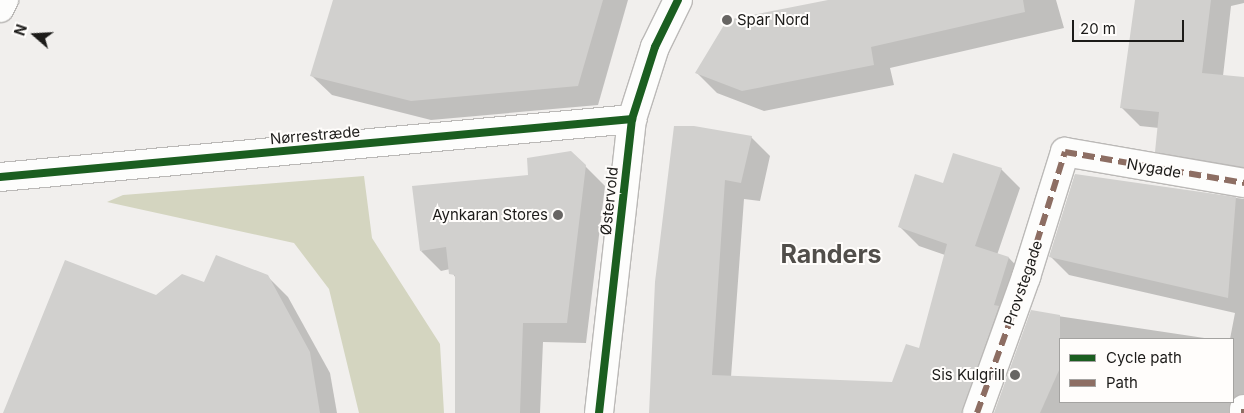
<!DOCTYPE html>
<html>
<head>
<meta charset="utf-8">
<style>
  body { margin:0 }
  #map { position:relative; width:1244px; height:413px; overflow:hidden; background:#f1efed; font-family:Inter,sans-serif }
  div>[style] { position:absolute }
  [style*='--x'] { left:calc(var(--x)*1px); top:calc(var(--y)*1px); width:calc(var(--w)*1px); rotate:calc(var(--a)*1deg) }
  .forest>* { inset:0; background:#d4d5c0 }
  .shadow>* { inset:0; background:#0003 }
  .building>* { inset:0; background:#d1d0ce }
  .roads { filter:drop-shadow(1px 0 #bbb9b7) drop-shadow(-1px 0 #bbb9b7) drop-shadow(0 1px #bbb9b7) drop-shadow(0 -1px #bbb9b7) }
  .minor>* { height:28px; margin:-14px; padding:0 14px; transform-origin:14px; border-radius:14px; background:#fdfdfc }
  .quiet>* { height:6px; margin-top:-3px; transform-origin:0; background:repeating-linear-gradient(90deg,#8d6e63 0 12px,transparent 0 18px) }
  .cycleway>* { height:8px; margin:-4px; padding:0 4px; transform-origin:4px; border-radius:4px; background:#1b5e20 }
  .dots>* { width:14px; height:14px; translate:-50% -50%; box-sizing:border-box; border:2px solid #fffdfb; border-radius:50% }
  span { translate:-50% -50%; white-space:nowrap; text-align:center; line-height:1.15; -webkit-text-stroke:4px #fffdfb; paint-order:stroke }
  .poi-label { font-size:15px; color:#1c1b19 }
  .left { translate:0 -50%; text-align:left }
  .right { translate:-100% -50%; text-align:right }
  .street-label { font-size:15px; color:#1c1b19 }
  .town-label { font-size:25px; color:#514e4a; font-weight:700 }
  .legend { position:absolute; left:1059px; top:338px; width:175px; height:65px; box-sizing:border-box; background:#fffdfb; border:1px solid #a4a3a1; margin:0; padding:6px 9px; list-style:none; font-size:15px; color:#1c1b19 }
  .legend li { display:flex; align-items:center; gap:10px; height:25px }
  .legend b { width:25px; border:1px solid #a4a3a1 }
  .north { position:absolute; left:10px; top:10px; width:50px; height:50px; -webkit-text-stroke:4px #fffdfb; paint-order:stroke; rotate:289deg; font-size:14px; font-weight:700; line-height:20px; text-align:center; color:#1c1b19 }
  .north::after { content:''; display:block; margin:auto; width:18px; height:22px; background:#1c1b19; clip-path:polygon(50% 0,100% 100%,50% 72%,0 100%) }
  .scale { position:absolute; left:1072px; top:20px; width:112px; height:22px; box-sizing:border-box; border:2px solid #1c1b19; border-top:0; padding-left:6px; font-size:15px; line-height:18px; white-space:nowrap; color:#1c1b19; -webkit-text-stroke:4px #fffdfb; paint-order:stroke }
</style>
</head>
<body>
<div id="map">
  <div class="forest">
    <i style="clip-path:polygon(364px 176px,372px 238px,440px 344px,444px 413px,359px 413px,329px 289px,294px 243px,107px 202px,123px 195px)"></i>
  </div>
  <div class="shadow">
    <i style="clip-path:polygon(334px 0,628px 0,598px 105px,431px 120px,332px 95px,312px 76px)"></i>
    <i style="clip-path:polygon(834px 0,1056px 0,1064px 28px,890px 68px,894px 85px,764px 111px,717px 93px,697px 73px)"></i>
    <i style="clip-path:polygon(1136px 0,1244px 0,1244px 3px,1231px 6px,1223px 76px,1244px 78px,1244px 182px,1176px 170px,1157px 151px,1159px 128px,1140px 126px,1121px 107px)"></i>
    <i style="clip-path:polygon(751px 137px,770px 156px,760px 201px,744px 199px,731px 377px,893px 383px,920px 350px,945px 255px,919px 246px,900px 227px,944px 185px,1001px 169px,1020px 188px,997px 255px,1009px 258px,1027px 277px,986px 413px,651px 413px,656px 282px)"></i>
    <i style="clip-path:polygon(585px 166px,605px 186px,586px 343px,543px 342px,540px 413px,456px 413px,457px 280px,450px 269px,441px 271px,421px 251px,529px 176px)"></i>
    <i style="clip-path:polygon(1075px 175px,1244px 199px,1244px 413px,995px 413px,1031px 312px,1211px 339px,1060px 339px,1060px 402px,1233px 402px,1233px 339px,1230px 339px,1235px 313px,1069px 275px,1050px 256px)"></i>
    <i style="clip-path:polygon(267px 276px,288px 297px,330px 373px,337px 413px,5px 413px,157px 297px,205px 284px)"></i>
  </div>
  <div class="building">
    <i style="clip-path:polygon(333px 0,603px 0,578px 86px,411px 101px,310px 76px)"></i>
    <i style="clip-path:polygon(828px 0,1023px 0,1025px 12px,871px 47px,874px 65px,742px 91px,695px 73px,727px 20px)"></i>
    <i style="clip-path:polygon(1135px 0,1211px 0,1202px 73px,1244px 77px,1244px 167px,1155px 152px,1159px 112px,1120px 108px)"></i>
    <i style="clip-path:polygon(674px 126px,694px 126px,752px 136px,741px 183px,725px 180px,712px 375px,892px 382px,906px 344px,919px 348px,947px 244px,898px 227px,915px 174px,943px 183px,953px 153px,1002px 168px,975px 246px,1009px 257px,994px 305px,999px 306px,962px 413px,649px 413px,655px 282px)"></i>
    <i style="clip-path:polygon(571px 151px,586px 165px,567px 323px,523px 323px,520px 413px,455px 413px,455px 275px,449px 274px,446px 247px,420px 251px,412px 186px,528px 175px,527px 158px)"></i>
    <i style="clip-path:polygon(1075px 174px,1236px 197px,1228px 298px,1049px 257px)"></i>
    <i style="clip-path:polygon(216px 255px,268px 275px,310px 352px,320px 413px,3px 413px,65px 260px,156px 295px,182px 274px,204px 282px)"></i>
    <i style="clip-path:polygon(1031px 310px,1060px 315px,1060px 368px,1040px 413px,994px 413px)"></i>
  </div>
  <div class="roads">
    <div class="minor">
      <i style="--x:0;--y:8;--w:9;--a:-63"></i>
      <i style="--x:0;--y:177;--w:635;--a:-5.24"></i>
      <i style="--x:599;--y:413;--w:296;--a:-83.6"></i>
      <i style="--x:632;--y:119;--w:76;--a:-72.3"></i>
      <i style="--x:655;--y:47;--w:52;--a:-63.9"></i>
      <i style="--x:977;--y:413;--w:145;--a:-70.2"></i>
      <i style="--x:1026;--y:277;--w:131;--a:-72.7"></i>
      <i style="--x:1065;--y:152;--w:182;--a:9.8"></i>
      <i style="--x:1244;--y:413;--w:4;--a:-90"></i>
    </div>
  </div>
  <div class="quiet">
    <i style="--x:977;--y:413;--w:145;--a:-70.2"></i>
    <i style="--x:1026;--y:277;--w:131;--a:-72.7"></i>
    <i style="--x:1065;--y:152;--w:182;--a:9.8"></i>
    <i style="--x:1244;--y:413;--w:4;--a:-90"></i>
  </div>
  <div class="cycleway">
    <i style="--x:0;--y:177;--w:635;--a:-5.24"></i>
    <i style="--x:599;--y:413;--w:296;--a:-83.6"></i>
    <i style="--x:632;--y:119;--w:76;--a:-72.3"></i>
    <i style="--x:655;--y:47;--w:52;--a:-63.9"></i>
  </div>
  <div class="dots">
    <i style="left:727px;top:20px;background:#676563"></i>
    <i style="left:558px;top:215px;background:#676563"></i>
    <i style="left:1015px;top:375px;background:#676563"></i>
  </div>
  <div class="poi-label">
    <span class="left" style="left:737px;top:20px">Spar Nord</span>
    <span class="right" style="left:548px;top:215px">Aynkaran Stores</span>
    <span class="right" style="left:1005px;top:375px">Sis Kulgrill</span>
  </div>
  <div class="street-label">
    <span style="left:315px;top:135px;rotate:-5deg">Nørrestræde</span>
    <span style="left:1154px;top:168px;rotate:10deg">Nygade</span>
    <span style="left:609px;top:201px;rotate:-84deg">Østervold</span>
    <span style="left:1023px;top:283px;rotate:-71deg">Provstegade</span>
  </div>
  <div class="town-label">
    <span style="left:831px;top:254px">Randers</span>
  </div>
  <ul class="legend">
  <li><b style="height:6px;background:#1b5e20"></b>Cycle path</li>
  <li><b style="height:6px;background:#8d6e63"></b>Path</li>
  </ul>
  <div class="north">N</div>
  <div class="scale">20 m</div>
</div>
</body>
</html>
